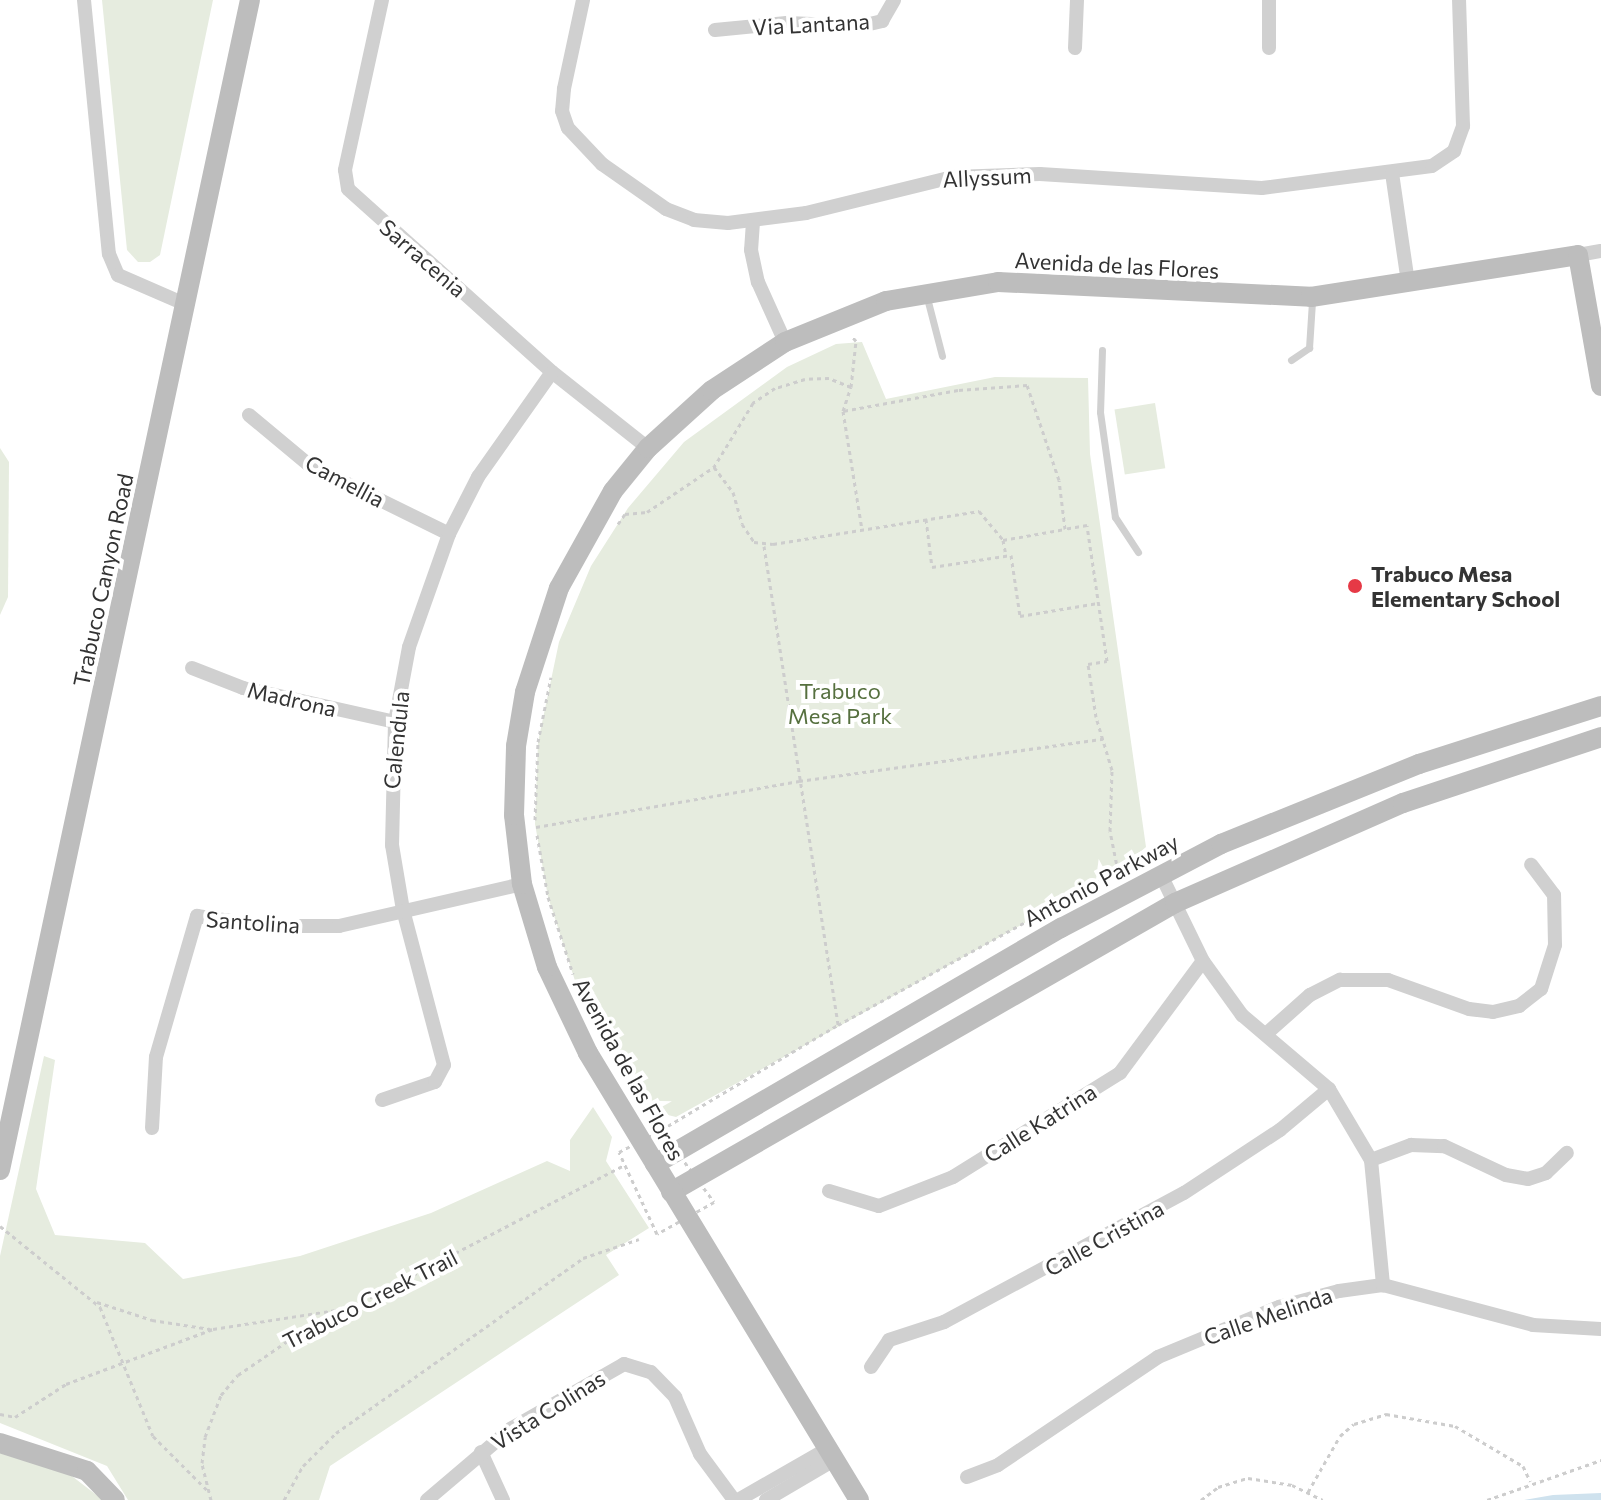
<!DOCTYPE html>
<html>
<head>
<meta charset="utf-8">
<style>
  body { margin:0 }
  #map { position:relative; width:1601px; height:1500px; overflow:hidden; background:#fff; font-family:Commissioner,sans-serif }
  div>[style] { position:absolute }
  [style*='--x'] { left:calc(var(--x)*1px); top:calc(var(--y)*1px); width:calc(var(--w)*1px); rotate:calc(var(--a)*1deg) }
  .green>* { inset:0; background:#e6ecdf; transform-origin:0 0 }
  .water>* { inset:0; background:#cfe2ee }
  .path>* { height:3px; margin-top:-1.5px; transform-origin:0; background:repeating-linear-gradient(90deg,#cdcdcd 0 4px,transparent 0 8px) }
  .lane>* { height:7px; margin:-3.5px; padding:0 3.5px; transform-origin:3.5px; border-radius:3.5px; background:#d0d0d0 }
  .street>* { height:14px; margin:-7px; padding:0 7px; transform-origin:7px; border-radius:7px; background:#d0d0d0 }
  .secondary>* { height:20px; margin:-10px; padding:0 10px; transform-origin:10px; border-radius:10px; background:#bdbdbd }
  .dots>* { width:22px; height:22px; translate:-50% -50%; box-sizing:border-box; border:4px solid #fff; border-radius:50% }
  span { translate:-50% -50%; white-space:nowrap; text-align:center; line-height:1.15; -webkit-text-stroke:8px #fff; paint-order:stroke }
  .street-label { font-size:22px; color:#333 }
  .poi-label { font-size:22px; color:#333; font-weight:700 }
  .left { translate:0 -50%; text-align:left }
  .park-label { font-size:22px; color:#56703f }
</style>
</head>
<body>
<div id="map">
  <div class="green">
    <i style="clip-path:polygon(102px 0,213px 0,160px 255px,150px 262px,138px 262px,127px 250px)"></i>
    <i style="clip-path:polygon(862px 342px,886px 399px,995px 377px,1088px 378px,1090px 454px,1146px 847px,1118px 871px,676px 1117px,652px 1111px,578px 990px,548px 897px,535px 824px,538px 742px,559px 642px,591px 566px,628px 508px,684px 442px,787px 367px,836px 344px)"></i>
    <i style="left:1155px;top:403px;width:66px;height:41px;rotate:81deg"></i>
    <i style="clip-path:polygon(0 448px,9px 462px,8px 597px,0 615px)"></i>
    <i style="clip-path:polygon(44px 1056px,55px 1060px,36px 1189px,55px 1235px,145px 1243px,183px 1279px,300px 1256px,431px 1213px,547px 1161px,570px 1171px,570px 1140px,593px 1107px,612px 1137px,606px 1161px,649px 1228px,606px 1255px,619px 1275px,330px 1466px,319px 1500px,128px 1500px,107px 1466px,0 1423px,0 1256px)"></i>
    <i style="clip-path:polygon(0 1452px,64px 1470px,103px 1500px,0 1500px)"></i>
  </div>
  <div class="water">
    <i style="clip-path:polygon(1601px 1493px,1601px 1500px,1524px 1500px,1553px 1495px)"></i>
  </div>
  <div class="path">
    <i style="--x:851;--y:387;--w:46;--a:-83.8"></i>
    <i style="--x:856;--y:341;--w:6;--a:-129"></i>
    <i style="--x:843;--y:411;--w:120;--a:80.9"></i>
    <i style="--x:926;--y:519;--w:48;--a:82.9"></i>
    <i style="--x:932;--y:567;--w:80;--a:-8.6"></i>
    <i style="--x:1011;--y:555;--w:62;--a:81.6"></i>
    <i style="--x:1020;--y:616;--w:79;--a:-9.5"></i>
    <i style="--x:618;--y:524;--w:12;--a:-55"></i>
    <i style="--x:625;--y:514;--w:22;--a:-5"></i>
    <i style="--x:647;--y:512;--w:81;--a:-33.9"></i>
    <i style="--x:1003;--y:540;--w:16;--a:79"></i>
    <i style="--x:764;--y:546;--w:485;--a:81.2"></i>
    <i style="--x:535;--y:820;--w:78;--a:-87.8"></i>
    <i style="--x:538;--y:742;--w:66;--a:-78.7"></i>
    <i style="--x:536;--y:827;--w:267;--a:-9.9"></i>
    <i style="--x:799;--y:781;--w:307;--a:-7.9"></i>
    <i style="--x:537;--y:835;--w:63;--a:79.9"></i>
    <i style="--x:548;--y:897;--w:81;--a:72"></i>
    <i style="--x:606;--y:1042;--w:104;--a:58"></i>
    <i style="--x:661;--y:1130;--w:206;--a:-30.7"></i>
    <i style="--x:838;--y:1025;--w:320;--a:-28.8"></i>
    <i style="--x:1118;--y:871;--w:41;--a:-101.3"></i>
    <i style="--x:1110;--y:831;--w:61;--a:-88.1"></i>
    <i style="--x:1112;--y:770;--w:55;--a:-106.8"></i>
    <i style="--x:1096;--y:717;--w:54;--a:-98.6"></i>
    <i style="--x:1088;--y:664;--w:19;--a:-9"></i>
    <i style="--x:1107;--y:661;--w:137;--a:-98.4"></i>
    <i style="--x:1087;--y:525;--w:22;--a:170"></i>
    <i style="--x:1065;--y:529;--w:49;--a:-97"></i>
    <i style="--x:1059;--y:480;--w:100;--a:-108.6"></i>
    <i style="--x:1027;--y:385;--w:69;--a:175.9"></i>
    <i style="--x:958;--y:390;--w:117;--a:169.7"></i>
    <i style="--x:843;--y:411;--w:25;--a:-72"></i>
    <i style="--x:851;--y:387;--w:24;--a:-158"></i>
    <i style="--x:829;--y:378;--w:24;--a:178"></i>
    <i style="--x:805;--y:379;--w:31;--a:163"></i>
    <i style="--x:775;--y:388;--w:27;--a:146"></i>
    <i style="--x:753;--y:403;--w:75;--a:121.4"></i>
    <i style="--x:714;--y:467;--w:31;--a:53"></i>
    <i style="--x:733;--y:492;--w:33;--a:74"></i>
    <i style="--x:742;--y:524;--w:22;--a:56"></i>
    <i style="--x:754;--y:542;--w:19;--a:6"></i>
    <i style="--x:773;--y:544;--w:209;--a:-9.1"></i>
    <i style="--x:979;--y:511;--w:38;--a:50"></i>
    <i style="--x:1003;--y:540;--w:63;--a:-10.1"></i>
    <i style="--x:661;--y:1130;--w:89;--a:53.6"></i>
    <i style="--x:714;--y:1202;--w:65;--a:150.7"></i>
    <i style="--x:657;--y:1234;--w:90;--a:-114.9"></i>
    <i style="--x:619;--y:1152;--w:47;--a:-27.6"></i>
    <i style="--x:0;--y:1226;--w:129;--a:39"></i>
    <i style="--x:100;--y:1307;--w:139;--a:67.7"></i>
    <i style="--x:153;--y:1436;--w:76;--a:45"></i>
    <i style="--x:97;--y:1302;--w:58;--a:18.1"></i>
    <i style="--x:152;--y:1320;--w:59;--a:8.8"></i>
    <i style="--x:0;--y:1414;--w:15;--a:11"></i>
    <i style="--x:15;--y:1417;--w:61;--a:-32.9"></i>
    <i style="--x:66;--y:1384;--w:157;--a:-20.5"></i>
    <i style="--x:213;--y:1329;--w:138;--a:-8.8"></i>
    <i style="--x:1308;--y:1492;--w:64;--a:-60.3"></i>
    <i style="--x:1340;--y:1436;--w:18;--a:-41"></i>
    <i style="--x:1354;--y:1424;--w:34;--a:-17"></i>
    <i style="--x:1386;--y:1414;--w:70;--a:9.9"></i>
    <i style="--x:1455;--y:1426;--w:79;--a:30.5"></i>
    <i style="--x:1523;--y:1466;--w:17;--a:65"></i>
    <i style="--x:211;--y:1500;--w:38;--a:-104"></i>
    <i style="--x:202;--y:1463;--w:26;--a:-83"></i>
    <i style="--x:205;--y:1437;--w:45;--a:-69.1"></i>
    <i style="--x:221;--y:1395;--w:26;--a:-50"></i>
    <i style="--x:238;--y:1375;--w:65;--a:-34.4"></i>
    <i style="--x:292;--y:1338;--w:375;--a:-27.5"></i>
    <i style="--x:284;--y:1500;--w:39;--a:-61"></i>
    <i style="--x:303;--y:1466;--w:47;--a:-45"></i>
    <i style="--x:336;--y:1433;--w:303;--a:-35.3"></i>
    <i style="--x:583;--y:1258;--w:59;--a:-18.7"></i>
    <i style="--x:1201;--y:1500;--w:21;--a:-37"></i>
    <i style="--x:1218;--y:1487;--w:31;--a:-17"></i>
    <i style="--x:1248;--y:1478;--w:45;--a:9"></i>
    <i style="--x:1292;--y:1485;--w:34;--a:26"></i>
    <i style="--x:1487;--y:1500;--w:121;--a:-19.3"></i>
  </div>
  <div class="lane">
    <i style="--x:926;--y:294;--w:64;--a:75.5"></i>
    <i style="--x:1102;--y:350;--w:62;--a:91.8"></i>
    <i style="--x:1100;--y:412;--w:106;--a:81.9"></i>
    <i style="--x:1115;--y:517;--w:42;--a:56.7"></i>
    <i style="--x:1291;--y:360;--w:22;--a:-34"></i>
    <i style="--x:1309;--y:348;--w:47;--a:-86.3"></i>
  </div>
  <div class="street">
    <i style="--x:84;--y:0;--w:255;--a:84.4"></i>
    <i style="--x:109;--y:254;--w:23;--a:67"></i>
    <i style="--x:118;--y:275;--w:75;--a:23.5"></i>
    <i style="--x:382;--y:0;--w:174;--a:102.3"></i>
    <i style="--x:345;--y:170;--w:19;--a:81"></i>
    <i style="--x:348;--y:189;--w:274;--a:41.9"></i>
    <i style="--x:552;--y:372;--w:122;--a:38.4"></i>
    <i style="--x:583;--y:0;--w:91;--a:102.1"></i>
    <i style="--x:564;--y:89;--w:22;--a:95"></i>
    <i style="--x:562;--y:111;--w:18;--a:71"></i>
    <i style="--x:568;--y:128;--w:50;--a:46.6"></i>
    <i style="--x:602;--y:164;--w:78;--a:35.1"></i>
    <i style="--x:666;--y:209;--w:30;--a:21"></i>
    <i style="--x:694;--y:220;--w:34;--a:5"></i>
    <i style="--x:728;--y:223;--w:79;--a:-7.3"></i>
    <i style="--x:806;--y:213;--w:151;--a:-13.8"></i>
    <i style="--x:953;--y:177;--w:87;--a:-2"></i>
    <i style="--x:1040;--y:174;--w:222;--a:3.6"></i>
    <i style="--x:1262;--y:188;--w:171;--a:-7.4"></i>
    <i style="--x:1432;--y:166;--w:27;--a:-34"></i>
    <i style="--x:1454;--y:151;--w:27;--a:-70"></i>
    <i style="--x:1463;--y:126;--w:126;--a:-91.8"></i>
    <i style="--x:715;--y:30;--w:72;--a:-5.6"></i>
    <i style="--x:787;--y:23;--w:74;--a:2.3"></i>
    <i style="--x:861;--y:26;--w:22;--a:-13"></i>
    <i style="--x:882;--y:21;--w:24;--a:-60"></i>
    <i style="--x:1075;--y:48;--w:48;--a:-87.6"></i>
    <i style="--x:1269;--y:48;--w:48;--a:-90"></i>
    <i style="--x:1392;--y:173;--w:111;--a:81.7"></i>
    <i style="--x:753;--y:222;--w:28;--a:94"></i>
    <i style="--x:751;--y:250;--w:33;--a:78"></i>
    <i style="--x:758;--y:282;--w:66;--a:65.8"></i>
    <i style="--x:1578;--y:255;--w:23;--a:-10"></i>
    <i style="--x:249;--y:415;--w:78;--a:39.8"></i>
    <i style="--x:309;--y:465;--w:156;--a:26.2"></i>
    <i style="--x:192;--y:668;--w:55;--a:21.4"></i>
    <i style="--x:243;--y:688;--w:156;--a:12.6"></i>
    <i style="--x:1161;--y:875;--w:96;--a:64"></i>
    <i style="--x:1203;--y:961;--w:67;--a:54.2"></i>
    <i style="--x:1242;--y:1015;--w:114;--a:40.4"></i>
    <i style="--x:1329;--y:1089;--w:82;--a:59.4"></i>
    <i style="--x:1371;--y:1160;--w:126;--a:84.5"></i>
    <i style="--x:1266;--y:1034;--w:59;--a:-41.6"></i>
    <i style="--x:1310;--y:995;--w:34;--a:-27"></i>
    <i style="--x:1340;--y:980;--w:48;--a:0"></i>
    <i style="--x:1388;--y:980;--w:86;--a:19.7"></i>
    <i style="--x:1469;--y:1009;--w:24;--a:7"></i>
    <i style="--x:1493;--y:1012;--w:27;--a:-13"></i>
    <i style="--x:1519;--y:1006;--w:28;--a:-38"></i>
    <i style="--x:1541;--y:989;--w:46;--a:-72.3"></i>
    <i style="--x:1555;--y:945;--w:50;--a:-91.1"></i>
    <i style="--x:1554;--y:895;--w:38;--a:-127"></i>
    <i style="--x:382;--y:1100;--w:56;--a:-18.8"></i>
    <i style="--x:435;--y:1082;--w:19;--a:-62"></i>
    <i style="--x:444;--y:1065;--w:160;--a:-104.8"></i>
    <i style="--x:403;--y:910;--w:66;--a:-99.6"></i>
    <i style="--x:392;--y:845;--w:123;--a:-88.6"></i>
    <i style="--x:395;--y:722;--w:76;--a:-79.4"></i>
    <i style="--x:409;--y:647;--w:120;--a:-70.5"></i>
    <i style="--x:449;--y:534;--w:64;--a:-63"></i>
    <i style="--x:478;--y:477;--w:128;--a:-54.8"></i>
    <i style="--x:152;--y:1128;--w:71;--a:-86.8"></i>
    <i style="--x:156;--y:1057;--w:147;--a:-73.8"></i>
    <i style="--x:197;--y:916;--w:67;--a:8.6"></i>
    <i style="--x:263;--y:926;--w:76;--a:0"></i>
    <i style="--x:339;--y:926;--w:188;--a:-12.9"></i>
    <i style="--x:1371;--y:1160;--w:43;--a:-20.6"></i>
    <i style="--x:1411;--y:1145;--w:33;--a:2"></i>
    <i style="--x:1444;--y:1146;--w:68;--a:25.1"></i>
    <i style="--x:1506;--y:1175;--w:22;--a:10"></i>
    <i style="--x:1528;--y:1179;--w:19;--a:-18"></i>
    <i style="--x:1546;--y:1173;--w:29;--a:-44"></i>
    <i style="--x:829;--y:1191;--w:52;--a:16.7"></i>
    <i style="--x:879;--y:1206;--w:79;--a:-21.4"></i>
    <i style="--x:953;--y:1177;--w:197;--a:-31.9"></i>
    <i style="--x:1120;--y:1073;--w:139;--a:-53.5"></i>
    <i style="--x:871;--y:1367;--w:32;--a:-56"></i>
    <i style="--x:889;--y:1340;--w:58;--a:-18.1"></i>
    <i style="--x:944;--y:1322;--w:272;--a:-28.3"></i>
    <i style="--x:1184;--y:1193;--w:115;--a:-33.3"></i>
    <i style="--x:1280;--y:1130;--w:64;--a:-39.9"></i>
    <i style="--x:481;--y:1452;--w:53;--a:65.4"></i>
    <i style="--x:967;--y:1477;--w:33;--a:-21"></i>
    <i style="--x:998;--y:1465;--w:193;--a:-34"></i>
    <i style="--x:1158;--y:1357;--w:131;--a:-22.5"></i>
    <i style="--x:1279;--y:1307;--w:62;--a:-14.9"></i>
    <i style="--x:1339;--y:1291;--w:44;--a:-7.8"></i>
    <i style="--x:1383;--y:1285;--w:155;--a:14.9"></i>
    <i style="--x:1533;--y:1325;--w:68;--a:3.4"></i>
    <i style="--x:427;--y:1500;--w:111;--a:-40.3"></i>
    <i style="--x:512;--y:1428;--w:129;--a:-29.7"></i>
    <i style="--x:624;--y:1364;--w:28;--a:17"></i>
    <i style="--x:651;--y:1372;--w:35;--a:46"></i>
    <i style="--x:675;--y:1397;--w:62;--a:66.3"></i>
    <i style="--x:700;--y:1454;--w:57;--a:53.5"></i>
    <i style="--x:738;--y:1500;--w:103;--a:-29.8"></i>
    <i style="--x:766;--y:1500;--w:79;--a:-30.5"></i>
  </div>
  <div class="secondary">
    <i style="--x:655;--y:1164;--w:470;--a:-30.2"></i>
    <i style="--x:1061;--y:928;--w:181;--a:-27.7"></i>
    <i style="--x:1221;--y:844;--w:214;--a:-22"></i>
    <i style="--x:1419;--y:764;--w:191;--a:-17.7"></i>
    <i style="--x:0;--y:1170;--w:1196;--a:-77.94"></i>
    <i style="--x:671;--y:1192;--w:581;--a:-29.83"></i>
    <i style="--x:1175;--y:903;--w:249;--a:-23.7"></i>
    <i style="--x:1403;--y:803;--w:209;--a:-18.4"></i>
    <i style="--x:0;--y:1443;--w:91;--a:17.8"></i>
    <i style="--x:87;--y:1471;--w:40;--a:46"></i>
    <i style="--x:859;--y:1500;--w:523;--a:-121.23"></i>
    <i style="--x:588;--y:1053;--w:95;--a:-115.5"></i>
    <i style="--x:547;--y:967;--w:87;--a:-106.8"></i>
    <i style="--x:522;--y:884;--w:69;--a:-96.6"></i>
    <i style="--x:514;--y:815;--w:69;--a:-88.3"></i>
    <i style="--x:516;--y:746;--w:55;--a:-80.5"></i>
    <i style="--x:525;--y:692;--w:109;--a:-71.9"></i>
    <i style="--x:559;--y:588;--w:111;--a:-60.9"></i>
    <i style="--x:613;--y:491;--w:55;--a:-50.9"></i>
    <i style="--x:648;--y:448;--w:86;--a:-42.2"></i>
    <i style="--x:712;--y:390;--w:87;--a:-33.3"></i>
    <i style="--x:785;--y:342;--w:109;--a:-22.1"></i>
    <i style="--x:886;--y:301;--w:114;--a:-9.6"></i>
    <i style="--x:998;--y:282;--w:313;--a:2.7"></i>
    <i style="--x:1311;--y:297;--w:270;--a:-8.9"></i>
    <i style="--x:1578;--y:255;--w:133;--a:80"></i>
  </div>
  <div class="dots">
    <i style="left:1355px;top:586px;background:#e63946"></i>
  </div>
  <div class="street-label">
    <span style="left:811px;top:24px;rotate:-3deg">Via Lantana</span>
    <span style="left:987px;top:177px;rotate:-3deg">Allyssum</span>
    <span style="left:423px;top:258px;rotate:41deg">Sarracenia</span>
    <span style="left:1117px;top:265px;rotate:3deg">Avenida de las Flores</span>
    <span style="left:345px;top:481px;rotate:28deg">Camellia</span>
    <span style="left:103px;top:580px;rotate:-78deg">Trabuco Canyon Road</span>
    <span style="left:292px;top:699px;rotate:13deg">Madrona</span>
    <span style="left:396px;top:740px;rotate:-84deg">Calendula</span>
    <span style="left:1101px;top:880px;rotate:-28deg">Antonio Parkway</span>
    <span style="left:253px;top:922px;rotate:4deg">Santolina</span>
    <span style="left:629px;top:1069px;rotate:61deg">Avenida de las Flores</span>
    <span style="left:1040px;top:1123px;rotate:-32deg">Calle Katrina</span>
    <span style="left:1104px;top:1238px;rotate:-29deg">Calle Cristina</span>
    <span style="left:370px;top:1299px;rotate:-27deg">Trabuco Creek Trail</span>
    <span style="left:1268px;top:1316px;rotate:-19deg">Calle Melinda</span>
    <span style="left:548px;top:1410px;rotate:-32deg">Vista Colinas</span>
  </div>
  <div class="poi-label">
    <span class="left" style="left:1371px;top:586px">Trabuco Mesa<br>Elementary School</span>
  </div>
  <div class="park-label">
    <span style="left:840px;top:703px">Trabuco<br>Mesa Park</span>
  </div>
</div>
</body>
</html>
